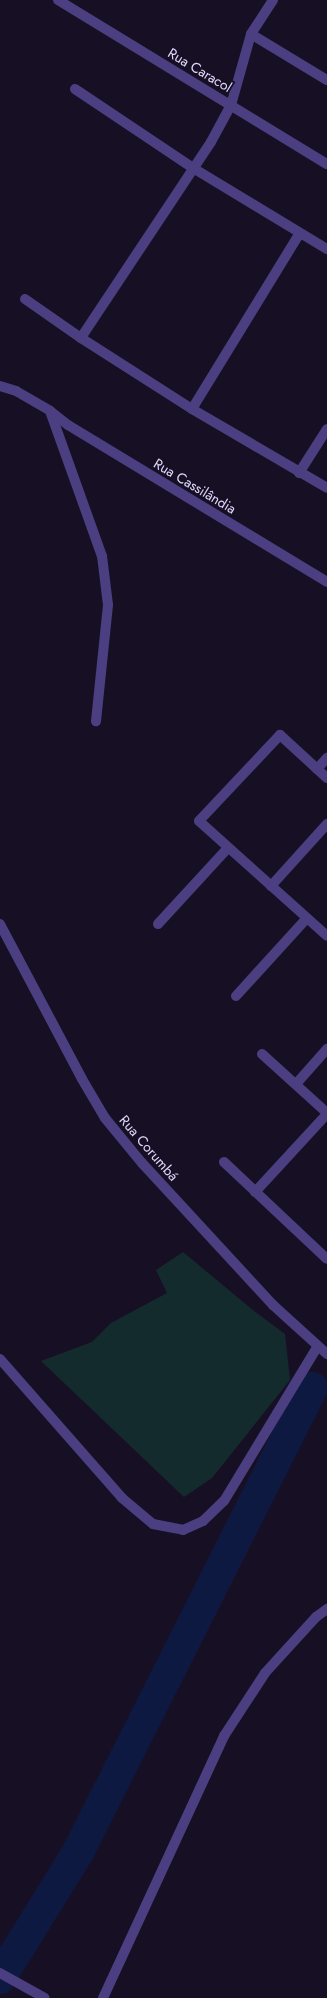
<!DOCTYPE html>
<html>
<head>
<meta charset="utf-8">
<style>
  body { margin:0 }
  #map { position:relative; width:327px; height:1998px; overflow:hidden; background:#171025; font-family:Jost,sans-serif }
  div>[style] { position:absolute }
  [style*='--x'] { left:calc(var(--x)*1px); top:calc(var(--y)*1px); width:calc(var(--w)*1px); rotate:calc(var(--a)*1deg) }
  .green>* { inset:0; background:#142b2e }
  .canal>* { height:32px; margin:-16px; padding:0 16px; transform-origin:16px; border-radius:16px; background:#0e1941 }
  .service>* { height:10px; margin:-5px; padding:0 5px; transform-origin:5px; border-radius:5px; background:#4b3f81 }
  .minor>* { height:10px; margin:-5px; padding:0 5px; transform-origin:5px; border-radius:5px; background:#4b3f81 }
  .tertiary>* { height:10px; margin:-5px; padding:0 5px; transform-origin:5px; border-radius:5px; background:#4b3f81 }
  span { translate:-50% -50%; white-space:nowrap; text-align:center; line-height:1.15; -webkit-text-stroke:4px #171025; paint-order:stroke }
  .street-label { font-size:14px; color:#e1d7fc }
</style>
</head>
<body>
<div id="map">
  <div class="green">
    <i style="clip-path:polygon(183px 1252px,254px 1311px,285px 1334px,290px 1380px,212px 1478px,184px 1497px,41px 1361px,92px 1342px,111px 1323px,167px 1293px,156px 1270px)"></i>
  </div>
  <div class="canal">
    <i style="--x:0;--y:1978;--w:148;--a:-58.2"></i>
    <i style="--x:78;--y:1852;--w:520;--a:-63.24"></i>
  </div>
  <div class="service">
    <i style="--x:273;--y:0;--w:40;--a:122.9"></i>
    <i style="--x:251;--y:34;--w:74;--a:105.7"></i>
    <i style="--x:231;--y:105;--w:42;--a:118.4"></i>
    <i style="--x:211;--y:142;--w:235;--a:123.6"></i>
    <i style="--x:81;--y:338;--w:132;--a:32.6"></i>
    <i style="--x:192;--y:409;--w:156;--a:30.3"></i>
    <i style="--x:251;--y:34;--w:89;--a:31.2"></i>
    <i style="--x:193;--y:168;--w:157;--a:31.2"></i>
    <i style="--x:25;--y:299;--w:68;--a:34.9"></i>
    <i style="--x:192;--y:409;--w:206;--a:-58.5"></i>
    <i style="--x:299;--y:473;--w:52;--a:-57.5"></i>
    <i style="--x:317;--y:769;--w:15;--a:-48"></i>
    <i style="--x:327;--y:778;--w:64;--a:-137.5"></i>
    <i style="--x:280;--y:735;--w:118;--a:133.3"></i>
    <i style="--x:199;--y:821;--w:172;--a:41.9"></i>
    <i style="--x:271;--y:886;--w:84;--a:-47.9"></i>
    <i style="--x:158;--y:924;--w:103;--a:-47.4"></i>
    <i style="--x:236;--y:996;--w:105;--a:-47.7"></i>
    <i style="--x:262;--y:1054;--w:88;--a:42.2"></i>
    <i style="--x:296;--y:1084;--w:47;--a:-48.5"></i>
    <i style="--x:224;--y:1162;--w:141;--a:43.3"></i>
    <i style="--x:255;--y:1192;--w:106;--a:-47.3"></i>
  </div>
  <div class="minor">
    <i style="--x:75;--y:89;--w:142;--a:33.8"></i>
    <i style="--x:0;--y:386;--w:17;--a:17"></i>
    <i style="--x:16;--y:391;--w:39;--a:30"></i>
    <i style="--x:50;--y:411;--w:23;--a:38"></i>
    <i style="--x:68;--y:425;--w:303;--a:31.2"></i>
    <i style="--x:50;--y:411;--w:154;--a:70.3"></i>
    <i style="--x:102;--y:556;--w:49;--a:83"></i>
    <i style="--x:108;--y:605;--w:117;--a:95.9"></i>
    <i style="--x:0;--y:924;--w:175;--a:62.1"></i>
    <i style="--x:82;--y:1079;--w:45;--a:59.5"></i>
    <i style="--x:105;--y:1118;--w:58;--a:50.6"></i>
    <i style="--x:142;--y:1163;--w:193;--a:47.3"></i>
    <i style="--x:273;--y:1305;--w:73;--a:42.2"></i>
    <i style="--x:0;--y:1359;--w:185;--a:48.7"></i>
    <i style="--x:122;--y:1498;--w:40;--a:40"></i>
    <i style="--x:153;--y:1524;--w:31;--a:11"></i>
    <i style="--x:183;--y:1530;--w:22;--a:-24"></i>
    <i style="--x:203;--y:1521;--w:29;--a:-44"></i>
    <i style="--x:224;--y:1501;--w:181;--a:-58.8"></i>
    <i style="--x:0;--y:1973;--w:51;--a:29.1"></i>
    <i style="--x:103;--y:1998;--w:289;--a:-65.2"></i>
    <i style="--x:224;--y:1736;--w:75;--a:-56.9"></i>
    <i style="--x:265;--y:1673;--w:76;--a:-47.7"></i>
    <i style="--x:316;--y:1617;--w:14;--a:-36"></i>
  </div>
  <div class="tertiary">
    <i style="--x:58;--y:0;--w:315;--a:31.4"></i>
  </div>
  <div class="street-label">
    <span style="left:200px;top:70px;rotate:31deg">Rua Caracol</span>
    <span style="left:195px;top:486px;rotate:31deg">Rua Cassilândia</span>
    <span style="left:149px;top:1148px;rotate:49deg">Rua Corumbá</span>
  </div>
</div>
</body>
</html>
